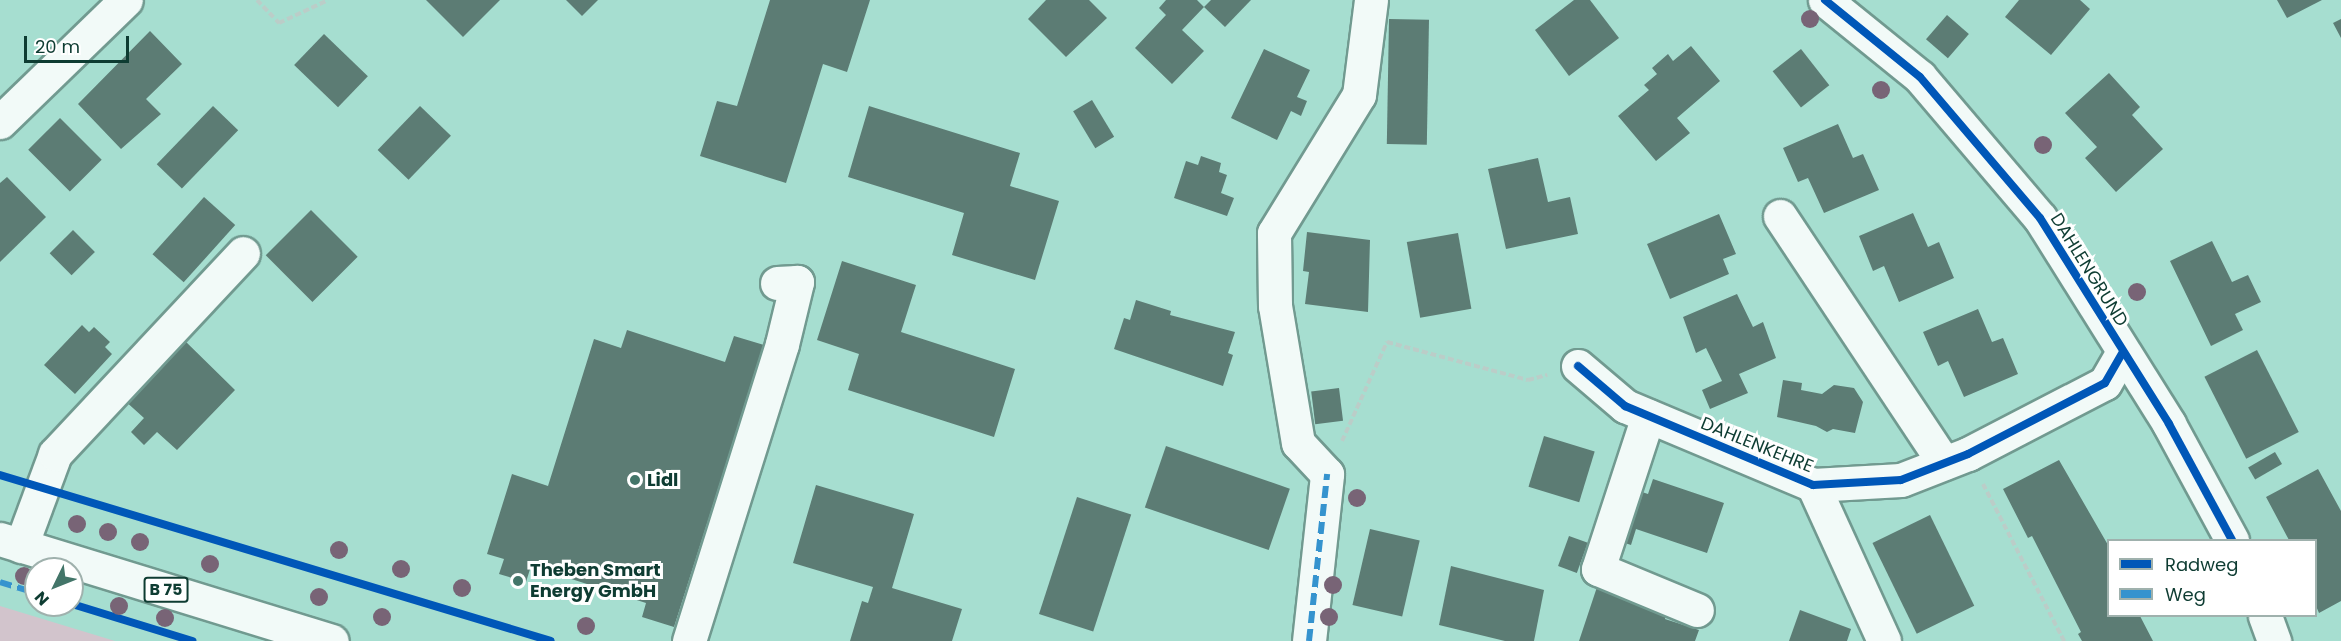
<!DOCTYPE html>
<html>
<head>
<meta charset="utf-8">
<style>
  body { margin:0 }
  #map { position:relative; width:2341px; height:641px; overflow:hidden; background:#a6ded0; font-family:Poppins,sans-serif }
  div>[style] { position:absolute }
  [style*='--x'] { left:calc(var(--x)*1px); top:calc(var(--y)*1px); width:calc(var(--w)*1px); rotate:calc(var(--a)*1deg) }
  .green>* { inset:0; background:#d2c4cc }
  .building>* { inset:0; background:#5c7c74; transform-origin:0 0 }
  .path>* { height:4px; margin-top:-2px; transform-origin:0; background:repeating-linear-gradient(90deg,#bbcdc8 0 6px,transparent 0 9px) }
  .roads { filter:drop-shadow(2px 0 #719a90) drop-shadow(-2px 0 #719a90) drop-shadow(0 2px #719a90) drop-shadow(0 -2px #719a90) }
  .minor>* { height:33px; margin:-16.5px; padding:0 16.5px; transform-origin:16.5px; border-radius:16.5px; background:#f2faf8 }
  .major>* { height:33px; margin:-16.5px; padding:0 16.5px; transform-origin:16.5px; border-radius:16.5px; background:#f2faf8 }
  .quiet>* { height:6px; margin-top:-3px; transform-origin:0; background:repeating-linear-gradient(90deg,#3593ce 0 12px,transparent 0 18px) }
  .cycleway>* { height:8px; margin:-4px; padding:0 4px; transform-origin:4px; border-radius:4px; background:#0057b8 }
  .trees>* { width:18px; height:18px; margin:-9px; border-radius:50%; background:#786476 }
  .dots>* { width:16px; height:16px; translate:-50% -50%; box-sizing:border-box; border:3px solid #fff; border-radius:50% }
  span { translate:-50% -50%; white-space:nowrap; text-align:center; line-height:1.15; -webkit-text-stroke:6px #fff; paint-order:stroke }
  .shield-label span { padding:2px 4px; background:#fff; border:2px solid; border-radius:4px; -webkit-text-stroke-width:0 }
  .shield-label { font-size:16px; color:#0e3c32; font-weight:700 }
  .street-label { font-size:18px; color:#0e3c32 }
  .poi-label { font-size:18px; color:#0e3c32; font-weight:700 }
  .left { translate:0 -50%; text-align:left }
  .legend { position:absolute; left:2107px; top:539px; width:210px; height:78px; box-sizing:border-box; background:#fff; border:2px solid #9fb1ad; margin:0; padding:8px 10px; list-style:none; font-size:18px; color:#0e3c32 }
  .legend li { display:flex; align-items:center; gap:12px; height:30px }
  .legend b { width:30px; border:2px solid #9fb1ad }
  .north { position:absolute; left:24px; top:557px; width:60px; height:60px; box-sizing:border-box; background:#fff; border:2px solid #9fb1ad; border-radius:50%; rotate:227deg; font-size:16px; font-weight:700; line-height:24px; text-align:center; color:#0e3c32 }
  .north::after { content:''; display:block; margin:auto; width:21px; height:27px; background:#437569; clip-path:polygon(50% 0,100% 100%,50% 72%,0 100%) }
  .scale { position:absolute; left:24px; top:36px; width:105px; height:27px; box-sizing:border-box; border:3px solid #0e3c32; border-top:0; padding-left:8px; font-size:18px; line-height:21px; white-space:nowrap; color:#0e3c32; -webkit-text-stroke:4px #fff; paint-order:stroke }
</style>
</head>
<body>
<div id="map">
  <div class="green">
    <i style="clip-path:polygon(0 606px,115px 641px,0 641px)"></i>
  </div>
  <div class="building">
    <i style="clip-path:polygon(426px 0,500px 0,463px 37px)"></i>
    <i style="clip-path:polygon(566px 0,598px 0,582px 16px)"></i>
    <i style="clip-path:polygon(770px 0,870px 0,847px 72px,823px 64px,786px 183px,700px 156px,717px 101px,737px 106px)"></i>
    <i style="clip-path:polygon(1046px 0,1089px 0,1107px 18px,1066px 57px,1028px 19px)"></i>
    <i style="clip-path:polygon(1166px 0,1197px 0,1204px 7px,1182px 30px,1204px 51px,1172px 84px,1135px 48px,1166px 15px,1159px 8px)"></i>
    <i style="clip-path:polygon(1211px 0,1251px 0,1225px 27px,1204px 7px)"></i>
    <i style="clip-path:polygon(1574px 0,1590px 0,1619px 38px,1569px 76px,1535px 30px)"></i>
    <i style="clip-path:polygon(2019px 0,2080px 0,2090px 9px,2051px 55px,2005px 17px)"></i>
    <i style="clip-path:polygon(2277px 0,2322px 0,2287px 18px)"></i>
    <i style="left:1947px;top:15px;width:29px;height:32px;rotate:41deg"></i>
    <i style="left:1389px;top:19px;width:40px;height:125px;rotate:1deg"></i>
    <i style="clip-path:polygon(2341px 19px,2341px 38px,2333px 23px)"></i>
    <i style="clip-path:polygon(150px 31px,182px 64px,146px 99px,161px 114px,121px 149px,78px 104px)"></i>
    <i style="left:324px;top:34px;width:61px;height:43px;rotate:44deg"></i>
    <i style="clip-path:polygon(1691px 46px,1720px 81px,1677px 118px,1690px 133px,1656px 161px,1618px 116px,1649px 90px,1644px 85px,1657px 74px,1652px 68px,1668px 54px,1673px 61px)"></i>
    <i style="clip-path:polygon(1264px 49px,1310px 70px,1297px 97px,1307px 101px,1301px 116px,1291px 111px,1277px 140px,1231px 118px)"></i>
    <i style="left:1801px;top:49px;width:46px;height:36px;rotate:52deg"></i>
    <i style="clip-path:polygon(2109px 73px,2140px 107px,2132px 115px,2163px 149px,2116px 192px,2085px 158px,2097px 147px,2065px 113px)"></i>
    <i style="left:1092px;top:100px;width:43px;height:22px;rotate:59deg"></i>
    <i style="left:213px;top:106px;width:35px;height:81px;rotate:44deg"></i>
    <i style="left:420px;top:106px;width:43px;height:61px;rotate:44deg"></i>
    <i style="clip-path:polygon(869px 106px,1020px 153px,1010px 186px,1059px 201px,1035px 280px,952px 255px,964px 213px,848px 177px)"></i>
    <i style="left:60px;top:118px;width:59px;height:45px;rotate:45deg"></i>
    <i style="clip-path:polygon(1838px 124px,1853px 158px,1863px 154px,1879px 190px,1824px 213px,1808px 178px,1798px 182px,1783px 148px)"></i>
    <i style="clip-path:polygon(1201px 156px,1221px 163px,1219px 172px,1227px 175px,1221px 193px,1234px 198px,1227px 216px,1174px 198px,1186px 161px,1198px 165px)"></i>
    <i style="clip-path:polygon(1538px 158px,1548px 202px,1570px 197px,1578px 234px,1506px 249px,1488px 169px)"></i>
    <i style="clip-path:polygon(7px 177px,46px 217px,0 262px,0 183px)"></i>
    <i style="left:204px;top:197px;width:42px;height:77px;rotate:42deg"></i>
    <i style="left:311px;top:210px;width:66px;height:64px;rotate:45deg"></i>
    <i style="clip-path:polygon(1913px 213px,1928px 247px,1939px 242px,1954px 278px,1899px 302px,1884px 266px,1873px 271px,1859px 236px)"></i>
    <i style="clip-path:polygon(1719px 214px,1736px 254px,1723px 259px,1729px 274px,1670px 299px,1647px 244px)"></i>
    <i style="left:73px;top:230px;width:31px;height:33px;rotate:45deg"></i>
    <i style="clip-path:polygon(1307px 232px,1370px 240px,1368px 312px,1305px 304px,1309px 272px,1303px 271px)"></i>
    <i style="left:1458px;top:233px;width:77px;height:52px;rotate:80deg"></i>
    <i style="clip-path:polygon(2212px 241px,2232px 282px,2248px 275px,2261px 302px,2235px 314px,2243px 330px,2211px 346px,2170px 261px)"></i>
    <i style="clip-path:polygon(842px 261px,916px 285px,901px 332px,1015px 369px,994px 437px,848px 390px,859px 354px,817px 340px)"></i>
    <i style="clip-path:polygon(1737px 294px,1753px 327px,1763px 322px,1776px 358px,1739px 374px,1748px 393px,1710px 409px,1702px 390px,1722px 381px,1706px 348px,1696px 353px,1683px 317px)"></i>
    <i style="clip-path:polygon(1136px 300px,1171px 311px,1170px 315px,1235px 332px,1228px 353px,1233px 355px,1223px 386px,1114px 349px,1124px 318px,1130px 320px)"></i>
    <i style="clip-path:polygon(1978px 309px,1992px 342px,2003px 338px,2018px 374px,1964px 397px,1948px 361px,1938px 366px,1923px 332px)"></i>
    <i style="clip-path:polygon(82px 325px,89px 332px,94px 327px,110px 342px,105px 347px,112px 354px,75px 394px,44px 365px)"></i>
    <i style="clip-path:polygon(627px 330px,725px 362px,734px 336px,764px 345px,674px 627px,642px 617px,646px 603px,531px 566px,526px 582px,499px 574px,504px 559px,487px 554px,512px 474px,548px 486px,594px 339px,621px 348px)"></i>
    <i style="clip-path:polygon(182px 338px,235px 390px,177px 450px,157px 432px,144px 445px,131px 432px,144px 418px,123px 399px)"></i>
    <i style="left:2257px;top:350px;width:92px;height:59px;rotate:63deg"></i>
    <i style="clip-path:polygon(1783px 380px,1802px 383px,1801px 390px,1822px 394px,1834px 385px,1854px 388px,1863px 402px,1855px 433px,1833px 429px,1827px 432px,1816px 426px,1777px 417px)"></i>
    <i style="left:1339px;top:388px;width:33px;height:28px;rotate:83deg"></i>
    <i style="left:1544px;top:436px;width:53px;height:53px;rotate:17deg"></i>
    <i style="left:1166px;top:446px;width:131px;height:65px;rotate:19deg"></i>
    <i style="left:2275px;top:452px;width:14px;height:31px;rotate:60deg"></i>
    <i style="clip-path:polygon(2059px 460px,2108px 545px,2108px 616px,2140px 616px,2153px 641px,2082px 641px,2078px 634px,2081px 632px,2032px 536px,2028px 538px,2003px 489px)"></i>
    <i style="clip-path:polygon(2318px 469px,2341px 511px,2341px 601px,2319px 613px,2316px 606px,2316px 540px,2289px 540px,2266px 497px)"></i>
    <i style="clip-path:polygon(1653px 479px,1724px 503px,1707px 553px,1636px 529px,1631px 545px,1613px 539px,1630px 488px,1648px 494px)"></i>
    <i style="clip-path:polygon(816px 485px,914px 514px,892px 588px,962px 609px,952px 641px,850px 641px,862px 601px,868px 603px,873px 587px,793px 563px)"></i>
    <i style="left:1077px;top:497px;width:57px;height:123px;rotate:18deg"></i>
    <i style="left:1930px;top:515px;width:101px;height:64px;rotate:64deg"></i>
    <i style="left:1370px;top:529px;width:51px;height:78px;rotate:13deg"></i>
    <i style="left:1569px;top:536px;width:20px;height:32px;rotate:20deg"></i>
    <i style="clip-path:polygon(1451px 566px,1544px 590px,1534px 641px,1505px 641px,1439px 625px)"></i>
    <i style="clip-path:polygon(1598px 584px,1667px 612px,1665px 619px,1699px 630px,1695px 641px,1579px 641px)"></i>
    <i style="clip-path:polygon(1800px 610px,1851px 629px,1847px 641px,1789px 641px)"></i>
  </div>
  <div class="path">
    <i style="--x:257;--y:0;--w:32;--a:46"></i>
    <i style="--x:279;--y:23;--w:54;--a:-25.1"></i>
    <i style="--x:1342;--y:441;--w:109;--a:-65.6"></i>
    <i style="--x:1387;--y:342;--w:146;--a:15.1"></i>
    <i style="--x:1528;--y:380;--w:20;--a:-15"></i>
    <i style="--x:1983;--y:484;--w:177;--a:62.7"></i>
  </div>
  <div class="roads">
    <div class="minor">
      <i style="--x:1825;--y:0;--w:122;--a:39"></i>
      <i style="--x:1920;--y:77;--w:185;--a:49.6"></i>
      <i style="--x:2040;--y:218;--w:243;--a:57.9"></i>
      <i style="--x:2169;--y:424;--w:132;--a:61.5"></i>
      <i style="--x:0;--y:122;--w:175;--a:-44.1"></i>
      <i style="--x:1780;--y:216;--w:296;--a:56.4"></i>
      <i style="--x:1578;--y:366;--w:62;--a:40.4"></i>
      <i style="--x:1625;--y:406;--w:204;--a:22.8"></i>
      <i style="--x:1813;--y:485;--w:88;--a:-3.3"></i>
      <i style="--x:1901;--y:480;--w:72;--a:-21.2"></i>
      <i style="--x:1968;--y:454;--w:154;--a:-27.4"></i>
      <i style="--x:2105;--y:383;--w:34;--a:-60"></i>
      <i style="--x:1648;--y:416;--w:161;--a:108.1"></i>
      <i style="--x:1598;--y:569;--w:107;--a:22.5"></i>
      <i style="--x:1813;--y:485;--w:171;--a:65.5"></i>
      <i style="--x:21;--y:546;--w:98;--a:-69.7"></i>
      <i style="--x:55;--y:454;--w:275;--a:-46.9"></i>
      <i style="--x:2265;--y:616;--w:27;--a:70"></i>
      <i style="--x:689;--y:641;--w:311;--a:-72.6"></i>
      <i style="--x:782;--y:344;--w:64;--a:-76.4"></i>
      <i style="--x:797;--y:282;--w:20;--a:177"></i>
      <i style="--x:1309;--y:641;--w:168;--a:-83.8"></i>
      <i style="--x:1327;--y:474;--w:42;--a:-133.1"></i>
      <i style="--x:1298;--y:443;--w:139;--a:-99.5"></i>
      <i style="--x:1275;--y:306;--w:73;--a:-90.8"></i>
      <i style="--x:1274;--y:233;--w:162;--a:-58.4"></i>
      <i style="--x:1359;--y:95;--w:96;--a:-82.8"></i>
    </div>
    <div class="major">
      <i style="--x:0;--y:539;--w:347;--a:17.1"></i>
    </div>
  </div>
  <div class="quiet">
    <i style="--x:0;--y:582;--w:38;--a:17"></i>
    <i style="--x:1309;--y:641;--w:168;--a:-83.8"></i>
  </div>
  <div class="cycleway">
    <i style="--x:1825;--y:0;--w:122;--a:39"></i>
    <i style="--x:1920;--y:77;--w:185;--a:49.6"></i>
    <i style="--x:2040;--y:218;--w:243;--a:57.9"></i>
    <i style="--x:2169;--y:424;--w:132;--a:61.5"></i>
    <i style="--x:1578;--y:366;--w:62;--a:40.4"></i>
    <i style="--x:1625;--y:406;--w:204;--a:22.8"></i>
    <i style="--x:1813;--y:485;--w:88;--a:-3.3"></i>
    <i style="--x:1901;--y:480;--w:72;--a:-21.2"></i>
    <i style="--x:1968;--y:454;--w:154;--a:-27.4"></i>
    <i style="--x:2105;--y:383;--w:34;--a:-60"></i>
    <i style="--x:0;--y:475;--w:575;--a:16.77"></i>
    <i style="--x:72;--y:604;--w:126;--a:17.1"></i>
  </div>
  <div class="trees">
    <i style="left:1810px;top:19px"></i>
    <i style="left:1881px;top:90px"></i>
    <i style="left:2043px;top:145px"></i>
    <i style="left:2137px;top:292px"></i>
    <i style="left:1357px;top:498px"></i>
    <i style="left:77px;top:524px"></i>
    <i style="left:108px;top:532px"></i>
    <i style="left:140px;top:542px"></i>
    <i style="left:339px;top:550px"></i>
    <i style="left:210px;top:564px"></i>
    <i style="left:401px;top:569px"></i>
    <i style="left:24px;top:576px"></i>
    <i style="left:1333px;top:585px"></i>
    <i style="left:462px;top:588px"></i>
    <i style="left:319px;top:597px"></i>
    <i style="left:119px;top:606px"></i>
    <i style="left:382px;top:617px"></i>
    <i style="left:1329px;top:617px"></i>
    <i style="left:165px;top:618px"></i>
    <i style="left:586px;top:626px"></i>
  </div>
  <div class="dots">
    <i style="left:635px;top:480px;background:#437569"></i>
    <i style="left:518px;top:581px;background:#437569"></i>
  </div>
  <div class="shield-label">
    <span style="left:166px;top:590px">B 75</span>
  </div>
  <div class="street-label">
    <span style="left:2089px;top:270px;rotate:58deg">DAHLENGRUND</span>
    <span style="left:1757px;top:445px;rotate:22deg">DAHLENKEHRE</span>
  </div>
  <div class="poi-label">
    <span class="left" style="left:647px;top:480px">Lidl</span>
    <span class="left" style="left:530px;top:581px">Theben Smart<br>Energy GmbH</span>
  </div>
  <ul class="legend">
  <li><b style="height:8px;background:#0057b8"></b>Radweg</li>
  <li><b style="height:8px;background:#3593ce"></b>Weg</li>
  </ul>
  <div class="north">N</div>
  <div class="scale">20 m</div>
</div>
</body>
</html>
